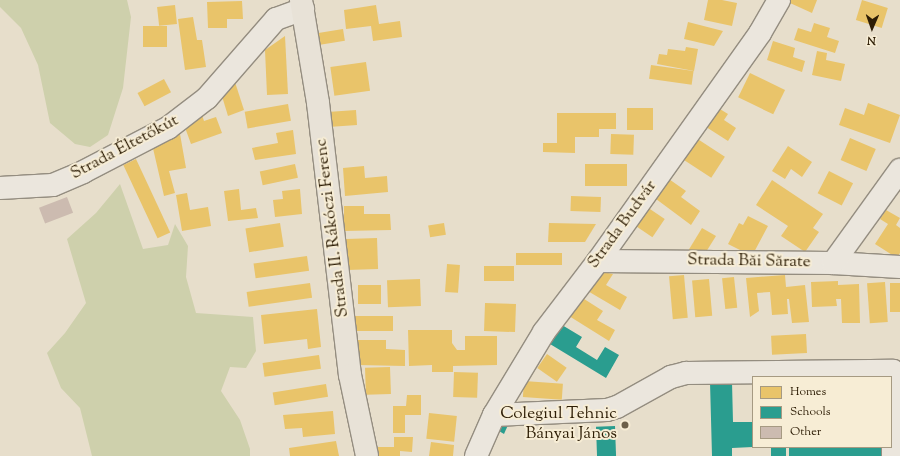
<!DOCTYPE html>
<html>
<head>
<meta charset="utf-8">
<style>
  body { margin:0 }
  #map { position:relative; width:900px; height:456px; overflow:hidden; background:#e7decb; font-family:"Sorts Mill Goudy",serif }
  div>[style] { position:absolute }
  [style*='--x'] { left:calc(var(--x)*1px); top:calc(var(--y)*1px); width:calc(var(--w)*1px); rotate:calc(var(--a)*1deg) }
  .green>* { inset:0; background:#ced0ac }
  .homes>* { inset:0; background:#e9c46a; transform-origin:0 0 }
  .schools>* { inset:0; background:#2a9d8f; transform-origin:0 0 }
  .building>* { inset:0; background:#ccbbb0; transform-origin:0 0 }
  .roads { filter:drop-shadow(1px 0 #948d80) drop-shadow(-1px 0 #948d80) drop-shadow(0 1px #948d80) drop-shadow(0 -1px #948d80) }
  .minor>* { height:22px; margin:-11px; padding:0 11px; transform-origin:11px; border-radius:11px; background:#ebe6dd }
  .major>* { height:22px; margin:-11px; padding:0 11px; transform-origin:11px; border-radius:11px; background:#e8e2d7 }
  .dots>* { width:11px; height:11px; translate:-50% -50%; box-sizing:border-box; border:2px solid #f7edd5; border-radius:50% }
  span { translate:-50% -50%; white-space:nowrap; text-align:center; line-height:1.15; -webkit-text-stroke:4px #f7edd5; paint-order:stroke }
  .street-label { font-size:17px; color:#2d1d05 }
  .poi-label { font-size:17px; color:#2d1d05 }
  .right { translate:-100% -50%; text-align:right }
  .legend { position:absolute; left:752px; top:376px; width:140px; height:72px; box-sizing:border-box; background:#f7edd5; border:1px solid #a69a82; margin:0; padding:5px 7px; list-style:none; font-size:12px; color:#2d1d05 }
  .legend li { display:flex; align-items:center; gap:8px; height:20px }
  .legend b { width:20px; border:1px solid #a69a82 }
  .north { position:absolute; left:852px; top:8px; width:40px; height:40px; -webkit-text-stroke:3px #f7edd5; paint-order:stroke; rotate:182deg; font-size:11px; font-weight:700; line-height:16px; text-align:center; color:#2d1d05 }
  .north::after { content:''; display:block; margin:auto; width:14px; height:18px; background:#2d1d05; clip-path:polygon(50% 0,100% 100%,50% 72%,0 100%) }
</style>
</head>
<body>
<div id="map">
  <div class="green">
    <i style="clip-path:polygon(0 0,127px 0,131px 17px,123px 88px,108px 135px,90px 147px,75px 144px,50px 123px,38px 65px,21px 28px,0 7px)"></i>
    <i style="clip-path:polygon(120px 184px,143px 249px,168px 245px,175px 224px,188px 246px,186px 277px,196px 313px,253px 317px,256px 351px,246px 368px,230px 367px,221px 391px,240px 420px,250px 449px,250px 456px,92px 456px,80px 408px,61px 388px,47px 353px,65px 333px,86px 303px,67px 239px,96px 213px)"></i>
  </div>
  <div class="homes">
    <i style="clip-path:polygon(708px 0,722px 0,737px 3px,732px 26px,704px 20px)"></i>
    <i style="clip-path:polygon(791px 0,817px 0,812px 13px,790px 3px)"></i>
    <i style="left:862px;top:0;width:27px;height:21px;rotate:17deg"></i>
    <i style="clip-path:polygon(242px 1px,243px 19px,227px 19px,227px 28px,208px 28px,207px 2px)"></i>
    <i style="left:175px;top:5px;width:19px;height:18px;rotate:84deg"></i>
    <i style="clip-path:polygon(376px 5px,379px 24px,400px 21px,402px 37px,373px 41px,371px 26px,346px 29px,344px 10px)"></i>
    <i style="clip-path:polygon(193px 17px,197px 40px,202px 40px,206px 67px,185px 70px,178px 19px)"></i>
    <i style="clip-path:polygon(688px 22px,723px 31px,714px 46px,684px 39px)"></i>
    <i style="clip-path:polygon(814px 23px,830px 28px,827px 37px,839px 41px,835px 53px,794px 40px,798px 28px,811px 32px)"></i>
    <i style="left:143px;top:26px;width:24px;height:21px"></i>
    <i style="left:343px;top:29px;width:12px;height:25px;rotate:81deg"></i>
    <i style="clip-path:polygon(285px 36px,288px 94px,267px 95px,265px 50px)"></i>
    <i style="clip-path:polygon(773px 41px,795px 48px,793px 57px,805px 61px,802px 72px,767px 60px)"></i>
    <i style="clip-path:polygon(686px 47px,698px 49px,694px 71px,657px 64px,659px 54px,667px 55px,668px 49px,685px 51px)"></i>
    <i style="clip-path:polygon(817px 51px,827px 53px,826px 60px,845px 64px,841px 81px,812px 75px)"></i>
    <i style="left:366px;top:62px;width:29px;height:36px;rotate:82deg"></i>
    <i style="left:651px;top:65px;width:43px;height:14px;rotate:8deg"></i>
    <i style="left:750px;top:73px;width:39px;height:27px;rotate:26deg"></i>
    <i style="left:164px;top:79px;width:15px;height:30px;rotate:62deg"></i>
    <i style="clip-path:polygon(234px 79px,244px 110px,228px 116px,221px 93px)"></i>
    <i style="clip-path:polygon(868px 103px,900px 115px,890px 143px,839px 125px,845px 108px,864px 115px)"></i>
    <i style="left:288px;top:104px;width:17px;height:44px;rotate:80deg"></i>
    <i style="clip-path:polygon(715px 106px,728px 114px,724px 120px,736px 128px,728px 141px,703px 125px)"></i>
    <i style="left:627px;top:108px;width:26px;height:22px"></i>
    <i style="left:356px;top:110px;width:15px;height:25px;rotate:86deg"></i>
    <i style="clip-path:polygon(557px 113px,616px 113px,616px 129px,599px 129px,599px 137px,575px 137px,575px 153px,543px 152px,543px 143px,557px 143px)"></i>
    <i style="clip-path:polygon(202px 115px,204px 121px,216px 117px,222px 133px,191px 144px,183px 122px)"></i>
    <i style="clip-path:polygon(293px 130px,296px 154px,255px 160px,252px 148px,278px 143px,276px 133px)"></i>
    <i style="clip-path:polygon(180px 134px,186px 168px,169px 171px,175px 193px,164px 196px,152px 144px,163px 137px)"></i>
    <i style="left:611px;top:134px;width:23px;height:20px;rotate:2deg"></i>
    <i style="left:693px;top:136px;width:38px;height:25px;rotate:33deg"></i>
    <i style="left:850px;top:138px;width:28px;height:24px;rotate:23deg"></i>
    <i style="clip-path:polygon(788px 146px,812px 162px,802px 177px,791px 169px,785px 179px,772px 171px)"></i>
    <i style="left:136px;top:159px;width:81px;height:14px;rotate:65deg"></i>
    <i style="left:295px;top:164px;width:14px;height:36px;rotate:78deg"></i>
    <i style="left:585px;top:164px;width:42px;height:22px"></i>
    <i style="clip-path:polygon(364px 166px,365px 178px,387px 176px,388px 192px,345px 196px,343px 168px)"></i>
    <i style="left:829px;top:171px;width:27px;height:25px;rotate:27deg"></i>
    <i style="clip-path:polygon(666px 177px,686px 191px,681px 197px,700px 211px,691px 225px,652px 196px)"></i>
    <i style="clip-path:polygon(772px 180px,823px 214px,813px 228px,819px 232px,805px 252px,781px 236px,788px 226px,756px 205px)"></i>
    <i style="clip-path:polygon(239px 189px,241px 210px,256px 208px,258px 218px,228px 221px,224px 191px)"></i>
    <i style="clip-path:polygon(300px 189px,302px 214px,275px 217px,273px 200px,283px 199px,282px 191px)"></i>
    <i style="clip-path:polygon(187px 193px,190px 210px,208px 207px,211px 226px,182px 231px,176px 195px)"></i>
    <i style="left:571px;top:196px;width:30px;height:15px;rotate:2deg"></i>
    <i style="left:644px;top:205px;width:25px;height:22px;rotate:34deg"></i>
    <i style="clip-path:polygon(344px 206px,364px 206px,364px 214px,390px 214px,391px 230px,344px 231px)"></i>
    <i style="clip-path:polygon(886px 210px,900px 218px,896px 225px,900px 228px,900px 253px,897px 258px,875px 244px,888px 224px,880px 219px)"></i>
    <i style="clip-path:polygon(748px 216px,768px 226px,752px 256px,728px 244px,739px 223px,743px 225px)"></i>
    <i style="left:280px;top:223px;width:24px;height:35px;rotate:81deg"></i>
    <i style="left:444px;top:223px;width:12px;height:16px;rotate:81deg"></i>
    <i style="clip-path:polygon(549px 223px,596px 224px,585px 242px,548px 242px)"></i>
    <i style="clip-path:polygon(702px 228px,716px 236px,706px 252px,688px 251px)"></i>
    <i style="left:377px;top:238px;width:31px;height:31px;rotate:88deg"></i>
    <i style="left:516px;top:253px;width:46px;height:12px"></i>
    <i style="left:307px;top:256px;width:15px;height:54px;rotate:82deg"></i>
    <i style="left:447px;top:264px;width:13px;height:28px;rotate:4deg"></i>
    <i style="left:484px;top:266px;width:30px;height:15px"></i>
    <i style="clip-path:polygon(597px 271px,613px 274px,606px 285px,627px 297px,620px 310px,586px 290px)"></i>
    <i style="left:684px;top:275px;width:43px;height:15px;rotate:85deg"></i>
    <i style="clip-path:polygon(785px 275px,786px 287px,805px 285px,809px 322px,792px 323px,789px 299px,787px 299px,788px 314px,772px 315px,770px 292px,757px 293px,759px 311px,750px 317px,746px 278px)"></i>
    <i style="left:734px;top:277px;width:31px;height:12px;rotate:84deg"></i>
    <i style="left:420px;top:279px;width:27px;height:33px;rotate:88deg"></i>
    <i style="left:709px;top:279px;width:37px;height:17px;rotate:85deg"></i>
    <i style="clip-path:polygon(838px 281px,838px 285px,859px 284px,860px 323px,842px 323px,841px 299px,836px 299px,837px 306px,812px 307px,811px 282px)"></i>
    <i style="left:885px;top:282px;width:40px;height:18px;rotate:86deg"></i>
    <i style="left:310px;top:283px;width:15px;height:64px;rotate:82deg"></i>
    <i style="left:900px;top:283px;width:29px;height:10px;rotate:90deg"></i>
    <i style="left:381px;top:285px;width:19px;height:23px;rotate:90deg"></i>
    <i style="clip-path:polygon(581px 297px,603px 311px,597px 320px,615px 330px,609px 341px,569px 316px)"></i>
    <i style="left:485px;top:303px;width:31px;height:28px;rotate:2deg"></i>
    <i style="clip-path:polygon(317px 309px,321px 347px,308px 349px,307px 339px,264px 344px,261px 315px)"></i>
    <i style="left:393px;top:316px;width:15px;height:42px;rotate:90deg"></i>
    <i style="clip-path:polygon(408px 330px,452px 330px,452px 343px,457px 350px,465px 350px,465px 336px,497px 336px,497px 365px,453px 366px,453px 372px,432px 372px,432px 365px,409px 366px)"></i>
    <i style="left:806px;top:334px;width:19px;height:35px;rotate:87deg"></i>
    <i style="clip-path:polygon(358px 340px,386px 340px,386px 349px,405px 350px,405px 366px,357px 365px)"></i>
    <i style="left:547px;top:354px;width:24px;height:17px;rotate:35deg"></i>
    <i style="left:319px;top:355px;width:14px;height:57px;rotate:82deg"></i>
    <i style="left:390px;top:367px;width:27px;height:25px;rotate:88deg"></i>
    <i style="left:454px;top:372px;width:24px;height:25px;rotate:2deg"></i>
    <i style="left:524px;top:381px;width:39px;height:16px;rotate:4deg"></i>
    <i style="left:326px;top:384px;width:13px;height:54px;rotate:81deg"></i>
    <i style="clip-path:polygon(407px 395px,421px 395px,421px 415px,405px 415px,405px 433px,393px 433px,393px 406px,406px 406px)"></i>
    <i style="clip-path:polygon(333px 411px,335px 434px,303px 437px,302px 428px,285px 429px,283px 415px)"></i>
    <i style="left:429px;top:413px;width:28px;height:26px;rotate:6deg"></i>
    <i style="clip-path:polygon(394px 437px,413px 437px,412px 452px,400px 451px,400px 456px,377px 456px,378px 447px,394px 447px)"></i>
    <i style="clip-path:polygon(336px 441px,339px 456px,290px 456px,289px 448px)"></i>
    <i style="clip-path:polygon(431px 442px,454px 445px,453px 456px,429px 456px)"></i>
  </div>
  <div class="schools">
    <i style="clip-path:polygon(562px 325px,582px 337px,576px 347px,597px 360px,605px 347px,619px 355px,606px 378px,550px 344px)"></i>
    <i style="clip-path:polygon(710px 382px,732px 382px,733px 422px,753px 422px,753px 447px,732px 448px,732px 456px,712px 456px)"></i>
    <i style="clip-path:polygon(503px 423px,508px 425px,504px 434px,499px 431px)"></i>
    <i style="left:615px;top:426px;width:30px;height:19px;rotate:88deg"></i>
    <i style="left:771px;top:447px;width:15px;height:9px"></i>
    <i style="left:789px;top:447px;width:93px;height:9px"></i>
  </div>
  <div class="building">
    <i style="left:67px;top:197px;width:17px;height:30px;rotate:69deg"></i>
  </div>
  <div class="roads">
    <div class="minor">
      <i style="--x:0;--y:188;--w:53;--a:-3.2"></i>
      <i style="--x:53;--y:185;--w:33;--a:-23"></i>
      <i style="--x:83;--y:172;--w:96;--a:-27.4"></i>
      <i style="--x:168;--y:128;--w:49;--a:-37.6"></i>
      <i style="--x:207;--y:98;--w:105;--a:-48.9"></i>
      <i style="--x:276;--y:19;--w:29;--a:-20"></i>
      <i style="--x:598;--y:261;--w:235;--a:0.5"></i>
      <i style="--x:833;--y:263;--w:67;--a:3.4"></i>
      <i style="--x:833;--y:263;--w:115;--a:-54.2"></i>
      <i style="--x:494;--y:415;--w:113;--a:-2.5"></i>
      <i style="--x:607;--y:410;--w:10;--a:-17"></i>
      <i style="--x:617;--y:407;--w:62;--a:-29.1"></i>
      <i style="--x:671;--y:377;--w:16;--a:-15"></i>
      <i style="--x:686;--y:373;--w:207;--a:-0.6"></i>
      <i style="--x:893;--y:371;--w:85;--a:90"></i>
      <i style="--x:476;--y:456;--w:45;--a:-66.3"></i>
      <i style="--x:494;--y:415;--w:97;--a:-58.9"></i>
      <i style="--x:544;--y:332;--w:89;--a:-52.7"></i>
      <i style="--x:598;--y:261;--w:280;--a:-54.6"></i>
      <i style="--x:760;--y:33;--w:38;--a:-60"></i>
    </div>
    <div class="major">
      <i style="--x:301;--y:0;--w:104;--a:80.6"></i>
      <i style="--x:318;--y:103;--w:274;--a:83.3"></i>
      <i style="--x:350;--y:375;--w:83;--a:78.1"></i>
    </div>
  </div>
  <div class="dots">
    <i style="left:625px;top:425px;background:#6e614a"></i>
  </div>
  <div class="street-label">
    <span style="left:125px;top:148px;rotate:-28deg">Strada Éltetőkút</span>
    <span style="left:623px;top:225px;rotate:-54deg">Strada Budvár</span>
    <span style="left:333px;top:228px;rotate:-97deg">Strada II. Rákóczi Ferenc</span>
    <span style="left:749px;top:262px;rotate:1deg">Strada Băi Sărate</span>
  </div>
  <div class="poi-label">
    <span class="right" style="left:617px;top:425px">Colegiul Tehnic<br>Bányai János</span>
  </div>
  <ul class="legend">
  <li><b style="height:11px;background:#e9c46a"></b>Homes</li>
  <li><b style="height:11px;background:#2a9d8f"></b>Schools</li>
  <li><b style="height:11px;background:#ccbbb0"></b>Other</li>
  </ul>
  <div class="north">N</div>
</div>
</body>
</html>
